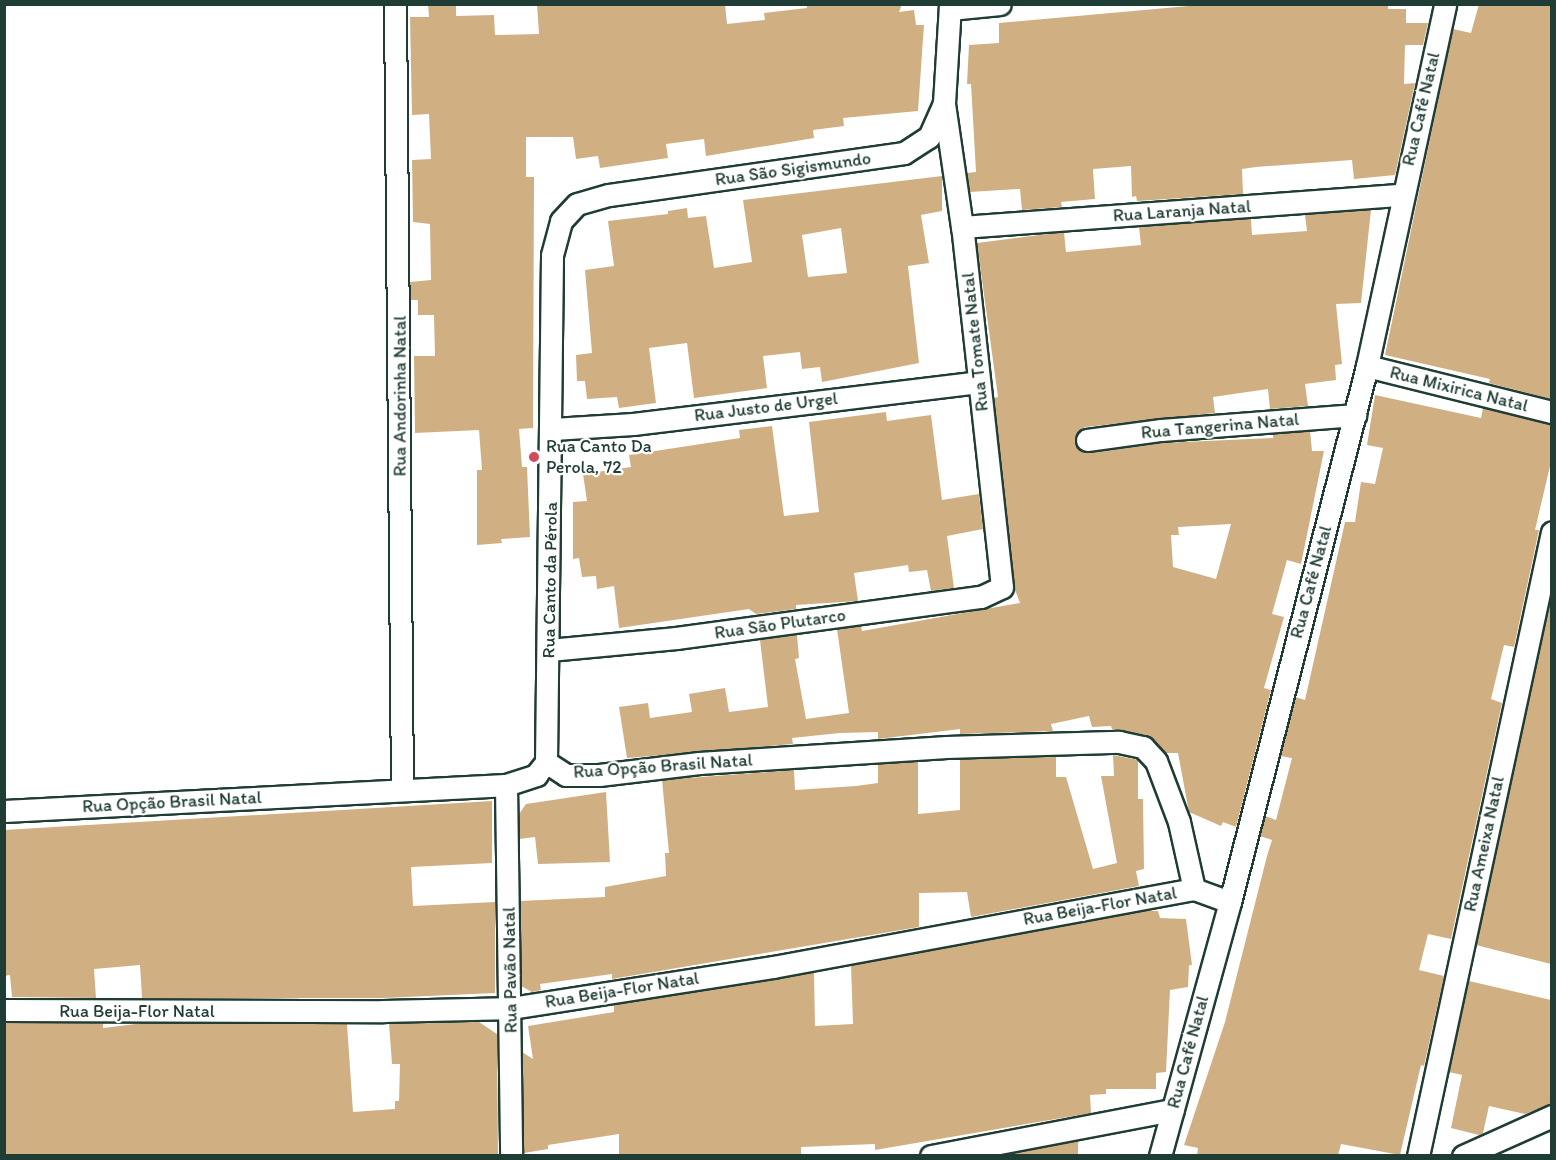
<!DOCTYPE html>
<html>
<head>
<meta charset="utf-8">
<style>
  body { margin:0 }
  #map { position:relative; width:1556px; height:1160px; overflow:hidden; background:#fff; font-family:Itim,sans-serif }
  div>[style] { position:absolute }
  [style*='--x'] { left:calc(var(--x)*1px); top:calc(var(--y)*1px); width:calc(var(--w)*1px); rotate:calc(var(--a)*1deg) }
  .building>* { inset:0; background:#d0b083 }
  .roads { filter:drop-shadow(2px 0 #1f3d34) drop-shadow(-2px 0 #1f3d34) drop-shadow(0 2px #1f3d34) drop-shadow(0 -2px #1f3d34) }
  .street>* { height:21px; margin:-10.5px; padding:0 10.5px; transform-origin:10.5px; border-radius:10.5px; background:#fff }
  .dots>* { width:16px; height:16px; translate:-50% -50%; box-sizing:border-box; border:3px solid #fff; border-radius:50% }
  span { translate:-50% -50%; white-space:nowrap; text-align:center; line-height:1.15; -webkit-text-stroke:4.5px #fff; paint-order:stroke }
  .street-label { font-size:18px; color:#1f3d34 }
  .poi-label { font-size:18px; color:#1f3d34 }
  .left { translate:0 -50%; text-align:left }
  .frame { position:absolute; inset:0; border:6px solid #1f3d34; pointer-events:none }
</style>
</head>
<body>
<div id="map">
  <div class="building">
    <i style="clip-path:polygon(428px 4px,456px 4px,456px 16px,494px 15px,495px 35px,539px 34px,537px 4px,725px 4px,727px 24px,765px 20px,764px 13px,807px 8px,807px 4px,902px 4px,899px 12px,914px 10px,916px 25px,924px 25px,918px 111px,843px 118px,844px 126px,813px 130px,814px 138px,706px 156px,704px 139px,666px 144px,668px 158px,600px 168px,598px 156px,576px 159px,573px 137px,526px 137px,526px 177px,534px 177px,533px 428px,519px 429px,522px 467px,527px 467px,530px 537px,501px 539px,502px 543px,477px 545px,477px 470px,482px 470px,479px 430px,415px 433px,414px 356px,435px 356px,434px 315px,418px 315px,418px 300px,410px 300px,410px 282px,431px 280px,430px 224px,413px 222px,412px 160px,431px 159px,429px 114px,412px 115px,410px 17px,429px 17px)"></i>
    <i style="clip-path:polygon(1211px 4px,1388px 4px,1388px 9px,1406px 9px,1406px 23px,1428px 23px,1423px 45px,1405px 45px,1404px 84px,1415px 83px,1395px 175px,1354px 179px,1352px 160px,1256px 167px,1242px 169px,1243px 194px,1137px 201px,1136px 196px,1132px 197px,1131px 166px,1093px 169px,1095px 199px,1061px 202px,1062px 207px,1022px 210px,1020px 189px,970px 192px,967px 173px,976px 172px,971px 84px,967px 84px,969px 45px,999px 43px,999px 23px)"></i>
    <i style="clip-path:polygon(1479px 4px,1551px 4px,1551px 399px,1489px 383px,1490px 379px,1385px 355px,1453px 29px,1471px 33px)"></i>
    <i style="clip-path:polygon(evenodd,942px 176px,942px 211px,921px 215px,929px 263px,908px 266px,919px 363px,822px 382px,820px 367px,802px 369px,800px 352px,763px 356px,767px 388px,694px 398px,687px 343px,649px 348px,656px 403px,619px 408px,617px 397px,587px 399px,585px 381px,577px 381px,576px 355px,592px 353px,585px 270px,614px 266px,608px 221px,668px 214px,668px 211px,687px 208px,688px 218px,706px 216px,714px 268px,752px 262px,743px 200px,942px 176px,841px 228px,847px 273px,808px 277px,802px 235px,841px 228px)"></i>
    <i style="clip-path:polygon(evenodd,1371px 210px,1361px 303px,1336px 304px,1342px 364px,1335px 365px,1336px 380px,1305px 384px,1308px 406px,1270px 409px,1268px 389px,1213px 397px,1215px 413px,1085px 427px,1075px 436px,1077px 448px,1089px 453px,1162px 443px,1273px 438px,1273px 434px,1310px 431px,1312px 451px,1324px 451px,1301px 564px,1287px 560px,1272px 614px,1284px 617px,1264px 688px,1271px 690px,1236px 827px,1223px 822px,1221px 826px,1189px 812px,1178px 753px,1166px 753px,1146px 735px,1112px 729px,1111px 726px,1092px 727px,1089px 716px,1051px 724px,1053px 731px,960px 734px,960px 729px,878px 739px,878px 732px,840px 733px,792px 738px,793px 744px,627px 758px,619px 707px,648px 703px,650px 718px,692px 712px,689px 694px,725px 688px,729px 712px,768px 707px,760px 640px,797px 635px,799px 658px,795px 659px,806px 719px,849px 713px,837px 629px,861px 626px,862px 631px,1020px 603px,1014px 587px,994px 398px,998px 397px,977px 243px,1064px 232px,1066px 252px,1141px 245px,1139px 227px,1245px 219px,1251px 219px,1252px 235px,1307px 231px,1305px 215px,1371px 210px,1231px 524px,1216px 579px,1173px 567px,1171px 535px,1179px 535px,1178px 527px,1231px 524px)"></i>
    <i style="clip-path:polygon(1375px 395px,1481px 418px,1483px 408px,1551px 424px,1551px 462px,1535px 530px,1539px 530px,1514px 647px,1504px 645px,1491px 699px,1502px 703px,1451px 939px,1428px 934px,1419px 970px,1444px 976px,1424px 1066px,1421px 1065px,1400px 1155px,1341px 1144px,1338px 1155px,1197px 1155px,1198px 1148px,1184px 1145px,1225px 1022px,1267px 856px,1272px 840px,1260px 836px,1265px 816px,1276px 820px,1292px 758px,1280px 756px,1295px 697px,1305px 700px,1345px 522px,1355px 522px,1361px 482px,1375px 484px,1383px 448px,1367px 445px)"></i>
    <i style="clip-path:polygon(886px 412px,887px 421px,931px 415px,942px 500px,979px 494px,983px 529px,947px 536px,954px 588px,931px 591px,927px 570px,909px 572px,908px 565px,854px 573px,858px 601px,796px 605px,796px 609px,756px 614px,749px 609px,619px 628px,614px 586px,597px 589px,596px 576px,582px 577px,579px 558px,573px 559px,573px 502px,587px 501px,583px 474px,631px 467px,629px 455px,740px 438px,739px 430px,772px 426px,784px 516px,819px 512px,809px 422px)"></i>
    <i style="clip-path:polygon(1551px 595px,1551px 964px,1476px 945px)"></i>
    <i style="clip-path:polygon(1113px 755px,1138px 760px,1138px 799px,1143px 799px,1144px 869px,1136px 871px,1139px 886px,971px 917px,967px 892px,919px 893px,919px 927px,612px 979px,612px 974px,540px 984px,541px 990px,532px 992px,521px 986px,520px 901px,605px 897px,605px 887px,666px 876px,665px 853px,669px 853px,662px 780px,794px 770px,795px 790px,856px 786px,878px 783px,878px 764px,918px 762px,918px 814px,960px 810px,960px 759px,1056px 757px,1056px 777px,1066px 777px,1093px 869px,1117px 863px,1101px 776px,1114px 776px)"></i>
    <i style="clip-path:polygon(606px 792px,610px 862px,538px 864px,535px 837px,519px 839px,519px 814px,526px 804px)"></i>
    <i style="clip-path:polygon(492px 801px,492px 863px,411px 867px,413px 906px,495px 902px,495px 993px,383px 998px,142px 998px,140px 965px,94px 969px,96px 998px,12px 997px,10px 975px,4px 976px,4px 830px)"></i>
    <i style="clip-path:polygon(1145px 911px,1158px 911px,1160px 918px,1186px 919px,1192px 965px,1189px 965px,1188px 987px,1170px 990px,1166px 1072px,1156px 1073px,1156px 1089px,1106px 1089px,1106px 1094px,1090px 1095px,1091px 1113px,875px 1150px,875px 1144px,801px 1147px,801px 1155px,619px 1155px,619px 1134px,548px 1145px,548px 1149px,524px 1153px,522px 1052px,533px 1059px,528px 1026px,614px 1012px,614px 1005px,814px 972px,815px 1026px,853px 1024px,851px 965px)"></i>
    <i style="clip-path:polygon(1469px 981px,1551px 1000px,1551px 1104px,1525px 1114px,1489px 1106px,1483px 1133px,1479px 1135px,1451px 1128px,1462px 1075px,1449px 1072px)"></i>
    <i style="clip-path:polygon(479px 1022px,497px 1034px,498px 1155px,4px 1155px,4px 1023px,103px 1023px,103px 1028px,144px 1023px,347px 1024px,353px 1112px,395px 1109px,395px 1101px,399px 1101px,400px 1064px,392px 1064px,389px 1024px)"></i>
    <i style="clip-path:polygon(1078px 1141px,1078px 1155px,1002px 1155px)"></i>
  </div>
  <div class="roads">
    <div class="street">
      <i style="--x:395;--y:4;--w:785;--a:89.49"></i>
      <i style="--x:950;--y:9;--w:50;--a:-5.7"></i>
      <i style="--x:962;--y:227;--w:440;--a:-4.2"></i>
      <i style="--x:1367;--y:366;--w:191;--a:14"></i>
      <i style="--x:553;--y:429;--w:80;--a:-3.6"></i>
      <i style="--x:633;--y:424;--w:348;--a:-6.9"></i>
      <i style="--x:1087;--y:440;--w:75;--a:-7.7"></i>
      <i style="--x:1161;--y:430;--w:195;--a:-4.4"></i>
      <i style="--x:549;--y:650;--w:128;--a:-5.4"></i>
      <i style="--x:676;--y:638;--w:308;--a:-7.7"></i>
      <i style="--x:981;--y:597;--w:23;--a:-25"></i>
      <i style="--x:1002;--y:587;--w:362;--a:-96.3"></i>
      <i style="--x:962;--y:227;--w:125;--a:-98.3"></i>
      <i style="--x:546;--y:762;--w:507;--a:-89.32"></i>
      <i style="--x:552;--y:255;--w:35;--a:-75"></i>
      <i style="--x:561;--y:221;--w:23;--a:-47"></i>
      <i style="--x:577;--y:204;--w:33;--a:-16"></i>
      <i style="--x:609;--y:195;--w:298;--a:-8.1"></i>
      <i style="--x:904;--y:153;--w:30;--a:-33"></i>
      <i style="--x:929;--y:137;--w:37;--a:-66"></i>
      <i style="--x:944;--y:103;--w:99;--a:-86.5"></i>
      <i style="--x:506;--y:785;--w:371;--a:89.2"></i>
      <i style="--x:4;--y:811;--w:503;--a:-2.96"></i>
      <i style="--x:506;--y:785;--w:32;--a:-18"></i>
      <i style="--x:536;--y:775;--w:16;--a:-52"></i>
      <i style="--x:546;--y:762;--w:24;--a:33"></i>
      <i style="--x:566;--y:775;--w:33;--a:0"></i>
      <i style="--x:599;--y:775;--w:101;--a:-6.8"></i>
      <i style="--x:699;--y:763;--w:248;--a:-3.7"></i>
      <i style="--x:946;--y:747;--w:173;--a:-1.7"></i>
      <i style="--x:1119;--y:742;--w:25;--a:12"></i>
      <i style="--x:1143;--y:747;--w:19;--a:47"></i>
      <i style="--x:1156;--y:761;--w:65;--a:69.3"></i>
      <i style="--x:1179;--y:822;--w:69;--a:77.4"></i>
      <i style="--x:4;--y:1010;--w:379;--a:0.2"></i>
      <i style="--x:383;--y:1011;--w:128;--a:-1.3"></i>
      <i style="--x:511;--y:1008;--w:265;--a:-8.9"></i>
      <i style="--x:773;--y:967;--w:428;--a:-10.5"></i>
      <i style="--x:1194;--y:889;--w:38;--a:20"></i>
      <i style="--x:931;--y:1156;--w:246;--a:-10.8"></i>
      <i style="--x:1160;--y:1156;--w:263;--a:-74.6"></i>
      <i style="--x:1230;--y:902;--w:553;--a:-75.66"></i>
      <i style="--x:1367;--y:366;--w:370;--a:-77.8"></i>
      <i style="--x:1418;--y:1156;--w:638;--a:-77.88"></i>
      <i style="--x:1463;--y:1156;--w:98;--a:-24.2"></i>
    </div>
  </div>
  <div class="dots">
    <i style="left:534px;top:457px;background:#d1495b"></i>
  </div>
  <div class="street-label">
    <span style="left:1421px;top:109px;rotate:-77deg">Rua Café Natal</span>
    <span style="left:793px;top:169px;rotate:-8deg">Rua São Sigismundo</span>
    <span style="left:1182px;top:211px;rotate:-4deg">Rua Laranja Natal</span>
    <span style="left:975px;top:342px;rotate:-96deg">Rua Tomate Natal</span>
    <span style="left:1459px;top:389px;rotate:14deg">Rua Mixirica Natal</span>
    <span style="left:400px;top:396px;rotate:-90deg">Rua Andorinha Natal</span>
    <span style="left:766px;top:407px;rotate:-7deg">Rua Justo de Urgel</span>
    <span style="left:1220px;top:426px;rotate:-5deg">Rua Tangerina Natal</span>
    <span style="left:550px;top:580px;rotate:-89deg">Rua Canto da Pérola</span>
    <span style="left:1311px;top:582px;rotate:-75deg">Rua Café Natal</span>
    <span style="left:780px;top:624px;rotate:-8deg">Rua São Plutarco</span>
    <span style="left:663px;top:766px;rotate:-4deg">Rua Opção Brasil Natal</span>
    <span style="left:172px;top:802px;rotate:-3deg">Rua Opção Brasil Natal</span>
    <span style="left:1484px;top:844px;rotate:-78deg">Rua Ameixa Natal</span>
    <span style="left:1100px;top:906px;rotate:-10deg">Rua Beija-Flor Natal</span>
    <span style="left:510px;top:970px;rotate:-91deg">Rua Pavão Natal</span>
    <span style="left:622px;top:990px;rotate:-9deg">Rua Beija-Flor Natal</span>
    <span style="left:137px;top:1011px">Rua Beija-Flor Natal</span>
    <span style="left:1188px;top:1052px;rotate:-75deg">Rua Café Natal</span>
  </div>
  <div class="poi-label">
    <span class="left" style="left:546px;top:457px">Rua Canto Da<br>Perola, 72</span>
  </div>
  <div class="frame"></div>
</div>
</body>
</html>
